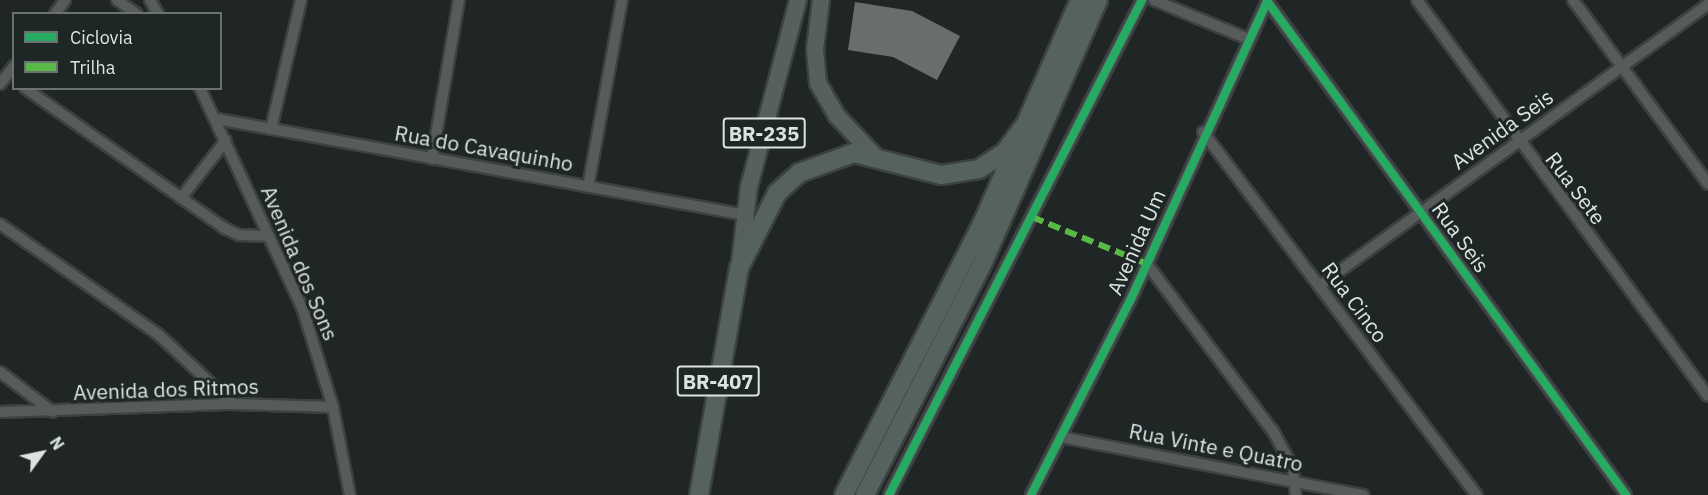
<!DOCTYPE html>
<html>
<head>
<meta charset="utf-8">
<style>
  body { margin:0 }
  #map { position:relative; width:1708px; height:495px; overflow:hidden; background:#202525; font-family:"IBM Plex Sans",sans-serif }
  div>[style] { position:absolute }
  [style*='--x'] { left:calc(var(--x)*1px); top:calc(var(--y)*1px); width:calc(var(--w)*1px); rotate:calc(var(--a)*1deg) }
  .building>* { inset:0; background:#696d6d }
  .roads { filter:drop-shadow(2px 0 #3c4141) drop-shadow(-2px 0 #3c4141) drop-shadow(0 2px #3c4141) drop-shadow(0 -2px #3c4141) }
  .street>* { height:10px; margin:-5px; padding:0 5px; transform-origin:5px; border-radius:5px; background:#575b5b }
  .primary>* { height:16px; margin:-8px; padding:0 8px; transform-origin:8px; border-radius:8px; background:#56605d }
  .highway>* { height:18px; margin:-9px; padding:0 9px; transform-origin:9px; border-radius:9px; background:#56625f }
  .quiet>* { height:6px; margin-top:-3px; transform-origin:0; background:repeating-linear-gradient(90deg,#58b947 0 12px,transparent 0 18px) }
  .cycleway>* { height:8px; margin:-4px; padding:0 4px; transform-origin:4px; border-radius:4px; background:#26ab63 }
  span { translate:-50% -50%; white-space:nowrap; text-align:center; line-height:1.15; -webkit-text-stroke:6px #1e2726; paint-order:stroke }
  .shield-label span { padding:2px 4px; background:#1e2726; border:2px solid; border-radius:4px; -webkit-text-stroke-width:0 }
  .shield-label { font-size:20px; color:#dde3e3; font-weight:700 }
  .street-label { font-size:21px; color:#dde3e3 }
  .legend { position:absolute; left:12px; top:12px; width:210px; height:78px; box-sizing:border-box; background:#1e2726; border:2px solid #6a7272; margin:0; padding:8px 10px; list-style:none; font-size:18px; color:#dde3e3 }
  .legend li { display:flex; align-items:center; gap:12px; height:30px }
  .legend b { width:30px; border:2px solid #6a7272 }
  .north { position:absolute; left:12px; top:423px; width:60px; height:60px; -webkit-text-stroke:4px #1e2726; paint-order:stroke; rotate:57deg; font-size:16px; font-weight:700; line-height:24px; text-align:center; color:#dde3e3 }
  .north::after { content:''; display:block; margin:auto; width:21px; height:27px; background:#dde3e3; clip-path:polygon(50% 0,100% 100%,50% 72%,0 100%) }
</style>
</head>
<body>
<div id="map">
  <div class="building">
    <i style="clip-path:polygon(855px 2px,912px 11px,960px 36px,937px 80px,893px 57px,848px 50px)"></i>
  </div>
  <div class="roads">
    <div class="street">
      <i style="--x:117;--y:0;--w:24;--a:35"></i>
      <i style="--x:150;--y:0;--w:16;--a:60"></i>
      <i style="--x:1154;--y:0;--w:102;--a:22.5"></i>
      <i style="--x:1417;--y:0;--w:491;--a:53.7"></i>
      <i style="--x:1573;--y:0;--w:228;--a:53.7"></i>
      <i style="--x:1267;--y:1;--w:611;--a:53.99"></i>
      <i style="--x:55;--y:14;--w:17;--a:-54"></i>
      <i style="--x:0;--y:84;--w:23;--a:-52"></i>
      <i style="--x:25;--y:88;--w:243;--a:35.1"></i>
      <i style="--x:224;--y:228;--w:17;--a:25"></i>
      <i style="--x:239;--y:235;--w:30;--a:2"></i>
      <i style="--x:200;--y:88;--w:245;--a:65.1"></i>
      <i style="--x:303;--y:310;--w:102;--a:72.8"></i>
      <i style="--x:333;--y:407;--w:90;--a:79.1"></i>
      <i style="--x:217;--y:119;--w:537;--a:10.3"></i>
      <i style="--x:271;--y:129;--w:132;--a:-76.9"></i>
      <i style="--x:1203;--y:132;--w:455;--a:53"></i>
      <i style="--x:432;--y:159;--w:161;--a:-80.4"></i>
      <i style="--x:588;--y:187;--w:190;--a:-79.7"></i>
      <i style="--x:181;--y:198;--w:73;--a:-52.2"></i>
      <i style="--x:0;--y:224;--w:194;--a:34.9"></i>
      <i style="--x:159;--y:335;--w:101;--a:43"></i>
      <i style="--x:1147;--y:264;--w:209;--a:53"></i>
      <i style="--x:1273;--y:431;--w:42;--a:61.6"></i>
      <i style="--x:1293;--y:468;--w:27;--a:84"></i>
      <i style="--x:1319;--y:286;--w:480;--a:-35.9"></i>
      <i style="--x:0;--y:372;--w:66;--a:37"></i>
      <i style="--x:0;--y:412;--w:233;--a:-2"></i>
      <i style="--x:233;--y:404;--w:100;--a:1.7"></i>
      <i style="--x:1061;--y:437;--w:308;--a:10.9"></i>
      <i style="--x:889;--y:495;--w:556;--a:-62.93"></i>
      <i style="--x:1031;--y:495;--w:218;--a:-63"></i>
      <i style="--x:1130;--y:301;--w:331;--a:-65.4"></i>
    </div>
    <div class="primary">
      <i style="--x:821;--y:0;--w:49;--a:97"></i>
      <i style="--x:815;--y:49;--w:34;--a:85"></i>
      <i style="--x:818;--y:83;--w:38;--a:60"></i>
      <i style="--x:837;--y:116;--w:52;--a:46.5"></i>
      <i style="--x:740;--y:262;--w:76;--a:-83.2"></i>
      <i style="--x:749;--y:187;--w:193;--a:-75.3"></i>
    </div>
    <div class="highway">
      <i style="--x:699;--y:495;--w:230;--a:-80"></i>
      <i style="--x:739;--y:268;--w:84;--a:-63.1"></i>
      <i style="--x:777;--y:193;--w:30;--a:-42"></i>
      <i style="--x:799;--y:173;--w:59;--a:-20"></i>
      <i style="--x:854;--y:153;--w:90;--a:14.2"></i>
      <i style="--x:941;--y:175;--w:38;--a:-9"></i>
      <i style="--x:979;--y:169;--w:31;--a:-33"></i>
      <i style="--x:1005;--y:152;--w:49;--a:-53.4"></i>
      <i style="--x:844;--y:495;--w:304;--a:-63"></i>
      <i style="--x:982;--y:224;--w:244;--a:-66.4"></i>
      <i style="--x:865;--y:495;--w:263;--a:-63.1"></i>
      <i style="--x:984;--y:260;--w:284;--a:-66.3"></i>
    </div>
  </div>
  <div class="quiet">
    <i style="--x:1032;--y:217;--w:124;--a:22.2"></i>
  </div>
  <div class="cycleway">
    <i style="--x:1267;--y:1;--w:611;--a:53.99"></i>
    <i style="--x:889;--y:495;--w:556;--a:-62.93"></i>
    <i style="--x:1031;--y:495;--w:218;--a:-63"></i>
    <i style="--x:1130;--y:301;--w:331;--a:-65.4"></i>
  </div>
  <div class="shield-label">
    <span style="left:764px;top:133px">BR-235</span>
    <span style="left:718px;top:381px">BR-407</span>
  </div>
  <div class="street-label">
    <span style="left:1502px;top:129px;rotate:-36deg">Avenida Seis</span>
    <span style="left:484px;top:148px;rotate:10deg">Rua do Cavaquinho</span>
    <span style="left:1576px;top:188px;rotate:53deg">Rua Sete</span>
    <span style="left:1461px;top:237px;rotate:54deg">Rua Seis</span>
    <span style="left:1136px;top:242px;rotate:-66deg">Avenida Um</span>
    <span style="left:300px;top:263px;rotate:67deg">Avenida dos Sons</span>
    <span style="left:1355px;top:302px;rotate:53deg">Rua Cinco</span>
    <span style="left:166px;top:389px;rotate:-2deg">Avenida dos Ritmos</span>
    <span style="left:1216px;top:447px;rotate:11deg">Rua Vinte e Quatro</span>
  </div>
  <ul class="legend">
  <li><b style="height:8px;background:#26ab63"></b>Ciclovia</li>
  <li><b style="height:8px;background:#58b947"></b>Trilha</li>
  </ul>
  <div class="north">N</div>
</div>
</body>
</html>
